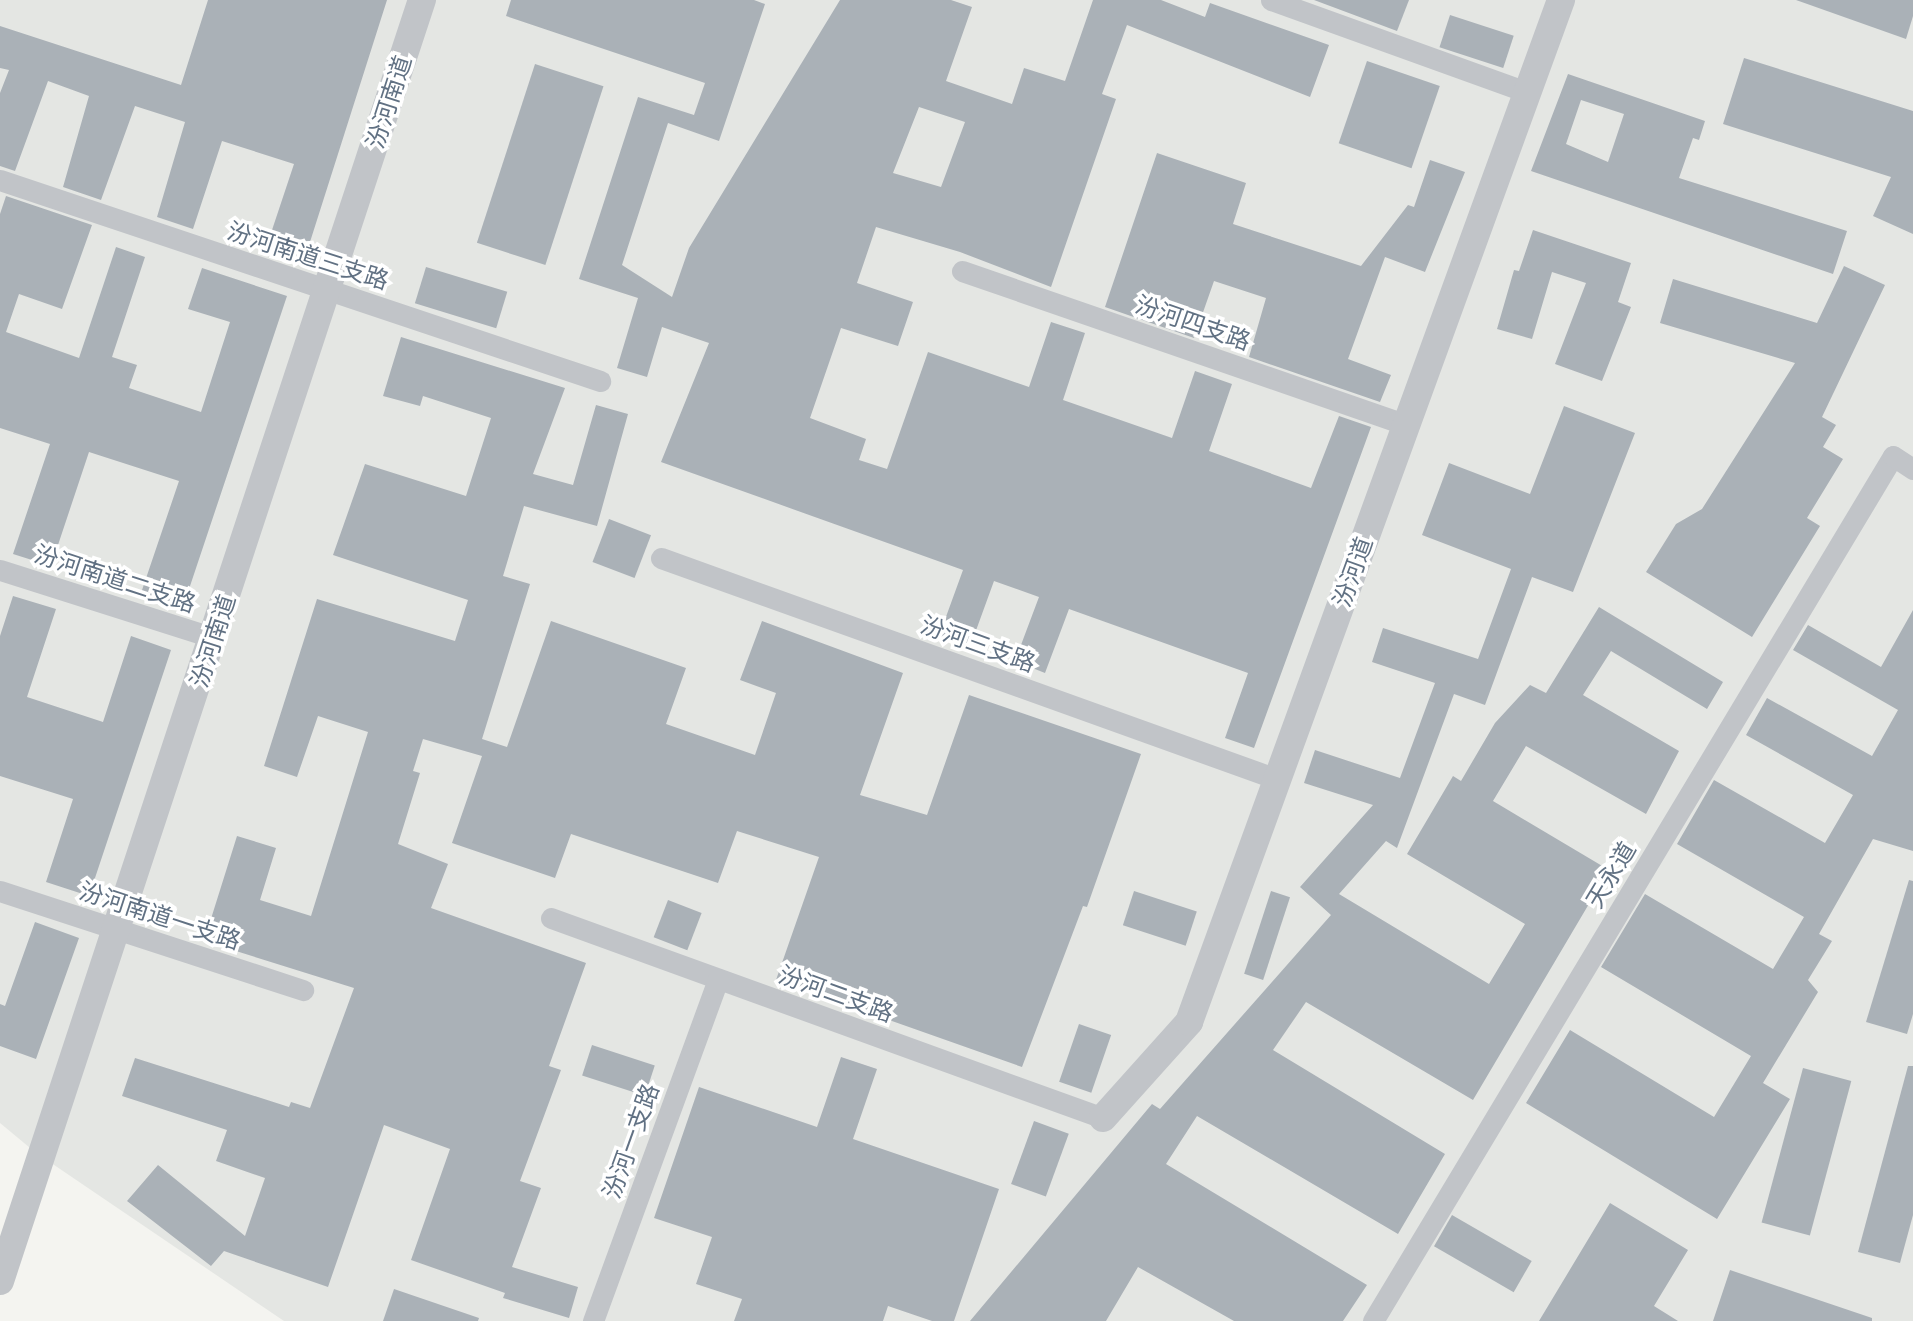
<!DOCTYPE html>
<html>
<head>
<meta charset="utf-8">
<style>
  body { margin:0 }
  #map { position:relative; width:1913px; height:1321px; overflow:hidden; background:#f4f4f0; font-family:Inter,"Noto Sans SC",sans-serif }
  div>[style] { position:absolute }
  [style*='--x'] { left:calc(var(--x)*1px); top:calc(var(--y)*1px); width:calc(var(--w)*1px); rotate:calc(var(--a)*1deg) }
  .built>* { inset:0; background:#e4e6e3 }
  .building>* { inset:0; background:#aab1b7; transform-origin:0 0 }
  .minor>* { height:21px; margin:-10.5px; padding:0 10.5px; transform-origin:10.5px; border-radius:10.5px; background:#c1c4c8 }
  .tertiary>* { height:28px; margin:-14px; padding:0 14px; transform-origin:14px; border-radius:14px; background:#c1c4c8 }
  span { translate:-50% -50%; white-space:nowrap; text-align:center; line-height:1.15; -webkit-text-stroke:7px #fff; paint-order:stroke }
  .street-label { font-size:24px; color:#617183 }
</style>
</head>
<body>
<div id="map">
  <div class="built">
    <i style="clip-path:polygon(0 0,1913px 0,1913px 1321px,284px 1321px,35px 1152px,0 1123px)"></i>
  </div>
  <div class="building">
    <i style="clip-path:polygon(208px 0,387px 0,303px 264px,265px 251px,294px 164px,222px 141px,193px 229px,157px 217px,185px 122px,135px 106px,101px 200px,63px 187px,89px 96px,48px 81px,15px 171px,0 166px,0 93px,9px 70px,0 68px,0 26px,181px 85px)"></i>
    <i style="clip-path:polygon(evenodd,511px 0,754px 0,765px 4px,719px 141px,668px 123px,622px 265px,672px 297px,689px 248px,840px 0,951px 0,972px 7px,946px 81px,1012px 104px,1024px 68px,1065px 81px,1093px 0,1161px 0,1205px 17px,1210px 3px,1329px 45px,1310px 97px,1127px 25px,1102px 94px,1116px 99px,1051px 287px,960px 252px,876px 227px,857px 283px,913px 302px,898px 346px,841px 328px,810px 418px,866px 439px,859px 460px,887px 469px,928px 352px,1029px 387px,1051px 322px,1085px 333px,1063px 400px,1172px 438px,1195px 371px,1232px 384px,1209px 451px,1311px 488px,1339px 416px,1371px 427px,1254px 748px,1225px 738px,1248px 673px,1069px 609px,1045px 673px,1015px 661px,1039px 597px,994px 581px,970px 647px,939px 636px,963px 570px,661px 462px,709px 343px,662px 327px,647px 377px,617px 368px,638px 298px,579px 279px,638px 97px,694px 115px,705px 83px,506px 16px,511px 0,919px 107px,965px 122px,941px 187px,893px 173px,919px 107px)"></i>
    <i style="clip-path:polygon(1314px 0,1409px 0,1397px 31px)"></i>
    <i style="clip-path:polygon(1796px 0,1913px 0,1913px 16px,1906px 39px)"></i>
    <i style="left:1450px;top:15px;width:67px;height:34px;rotate:18deg"></i>
    <i style="clip-path:polygon(1744px 58px,1913px 111px,1913px 234px,1873px 216px,1891px 177px,1723px 124px)"></i>
    <i style="left:1367px;top:61px;width:77px;height:87px;rotate:19deg"></i>
    <i style="left:535px;top:64px;width:72px;height:188px;rotate:18deg"></i>
    <i style="clip-path:polygon(evenodd,1568px 74px,1705px 121px,1699px 140px,1693px 138px,1679px 178px,1847px 231px,1833px 274px,1531px 171px,1568px 74px,1581px 100px,1624px 114px,1608px 162px,1566px 144px,1581px 100px)"></i>
    <i style="clip-path:polygon(1157px 153px,1246px 183px,1233px 224px,1361px 266px,1408px 205px,1414px 207px,1430px 160px,1465px 172px,1425px 272px,1385px 257px,1348px 359px,1391px 375px,1380px 402px,1249px 357px,1266px 298px,1214px 281px,1194px 338px,1105px 307px)"></i>
    <i style="clip-path:polygon(6px 196px,92px 225px,62px 309px,19px 294px,6px 332px,79px 358px,116px 247px,145px 257px,112px 357px,137px 365px,129px 388px,201px 412px,230px 322px,188px 309px,202px 268px,287px 296px,182px 610px,140px 596px,179px 481px,89px 452px,51px 566px,13px 554px,50px 444px,0 428px,0 214px)"></i>
    <i style="clip-path:polygon(1533px 230px,1631px 263px,1618px 302px,1631px 307px,1602px 381px,1555px 364px,1586px 283px,1552px 272px,1532px 339px,1497px 329px,1514px 270px,1519px 271px)"></i>
    <i style="clip-path:polygon(1844px 266px,1885px 285px,1822px 417px,1836px 425px,1823px 447px,1843px 459px,1807px 518px,1820px 526px,1752px 637px,1646px 572px,1676px 524px,1702px 509px,1795px 363px,1660px 323px,1673px 279px,1817px 323px)"></i>
    <i style="left:426px;top:267px;width:85px;height:38px;rotate:17deg"></i>
    <i style="clip-path:polygon(401px 337px,565px 388px,533px 474px,573px 485px,596px 405px,628px 414px,597px 526px,524px 506px,503px 576px,530px 584px,482px 739px,507px 747px,551px 621px,686px 668px,666px 724px,755px 755px,776px 693px,740px 680px,762px 621px,903px 673px,860px 795px,927px 815px,969px 695px,1141px 754px,1087px 907px,1083px 906px,1022px 1067px,776px 980px,819px 857px,737px 831px,718px 883px,571px 834px,555px 878px,452px 843px,482px 756px,423px 739px,413px 771px,420px 773px,398px 844px,448px 864px,431px 908px,586px 963px,549px 1066px,561px 1070px,520px 1181px,541px 1188px,512px 1267px,578px 1287px,569px 1318px,503px 1298px,505px 1293px,411px 1260px,450px 1149px,384px 1125px,328px 1287px,224px 1251px,211px 1266px,127px 1201px,158px 1165px,245px 1236px,265px 1178px,216px 1161px,227px 1130px,122px 1096px,135px 1058px,289px 1107px,291px 1102px,310px 1108px,354px 988px,204px 941px,237px 836px,276px 848px,260px 900px,311px 916px,368px 732px,318px 716px,297px 777px,264px 766px,317px 599px,455px 641px,468px 600px,333px 555px,365px 464px,466px 496px,491px 418px,423px 396px,420px 406px,383px 396px)"></i>
    <i style="clip-path:polygon(1564px 406px,1635px 433px,1573px 592px,1532px 577px,1485px 705px,1454px 694px,1397px 848px,1386px 841px,1339px 894px,1489px 984px,1525px 924px,1407px 854px,1453px 776px,1461px 781px,1495px 723px,1530px 685px,1546px 693px,1599px 607px,1723px 682px,1707px 709px,1611px 651px,1583px 695px,1679px 751px,1646px 814px,1526px 746px,1493px 801px,1609px 870px,1473px 1100px,1306px 1002px,1273px 1050px,1445px 1154px,1398px 1234px,1197px 1116px,1166px 1164px,1367px 1285px,1343px 1321px,1234px 1321px,1138px 1267px,1106px 1321px,970px 1321px,1152px 1104px,1160px 1109px,1331px 915px,1300px 887px,1373px 805px,1304px 783px,1315px 750px,1400px 778px,1435px 683px,1372px 662px,1383px 628px,1478px 659px,1511px 569px,1422px 535px,1449px 463px,1530px 494px)"></i>
    <i style="left:609px;top:519px;width:45px;height:46px;rotate:21deg"></i>
    <i style="clip-path:polygon(13px 596px,56px 609px,27px 697px,103px 722px,131px 636px,171px 650px,89px 896px,46px 882px,73px 799px,0 776px,0 636px)"></i>
    <i style="clip-path:polygon(1913px 610px,1913px 851px,1873px 839px,1819px 934px,1832px 941px,1808px 980px,1818px 992px,1763px 1083px,1790px 1099px,1717px 1219px,1526px 1103px,1570px 1030px,1714px 1117px,1751px 1056px,1601px 967px,1645px 894px,1773px 969px,1804px 917px,1677px 844px,1714px 780px,1825px 843px,1853px 795px,1746px 735px,1767px 698px,1872px 756px,1898px 710px,1793px 650px,1808px 625px,1881px 667px)"></i>
    <i style="clip-path:polygon(1909px 880px,1913px 881px,1913px 1014px,1907px 1034px,1866px 1022px)"></i>
    <i style="left:1134px;top:891px;width:66px;height:36px;rotate:18deg"></i>
    <i style="left:1271px;top:891px;width:20px;height:87px;rotate:18deg"></i>
    <i style="left:668px;top:900px;width:36px;height:40px;rotate:21deg"></i>
    <i style="clip-path:polygon(35px 922px,79px 938px,36px 1059px,0 1046px,0 1004px,5px 1006px)"></i>
    <i style="left:1079px;top:1024px;width:34px;height:61px;rotate:19deg"></i>
    <i style="left:592px;top:1045px;width:66px;height:32px;rotate:18deg"></i>
    <i style="clip-path:polygon(841px 1057px,877px 1069px,853px 1139px,999px 1189px,954px 1321px,932px 1321px,888px 1306px,883px 1321px,734px 1321px,742px 1299px,696px 1284px,712px 1237px,654px 1218px,699px 1087px,817px 1127px)"></i>
    <i style="clip-path:polygon(1908px 1066px,1913px 1066px,1913px 1215px,1900px 1263px,1858px 1252px)"></i>
    <i style="left:1803px;top:1068px;width:50px;height:160px;rotate:15deg"></i>
    <i style="left:1034px;top:1121px;width:37px;height:67px;rotate:20deg"></i>
    <i style="clip-path:polygon(1610px 1203px,1688px 1250px,1654px 1306px,1678px 1321px,1539px 1321px)"></i>
    <i style="left:1452px;top:1215px;width:92px;height:36px;rotate:30deg"></i>
    <i style="clip-path:polygon(1730px 1270px,1872px 1318px,1872px 1321px,1713px 1321px)"></i>
    <i style="clip-path:polygon(394px 1289px,479px 1318px,478px 1321px,383px 1321px)"></i>
  </div>
  <div class="minor">
    <i style="--x:1271;--y:0;--w:272;--a:19.8"></i>
    <i style="--x:0;--y:180;--w:633;--a:18.52"></i>
    <i style="--x:962;--y:271;--w:470;--a:19.1"></i>
    <i style="--x:661;--y:558;--w:654;--a:19.74"></i>
    <i style="--x:0;--y:570;--w:225;--a:17.6"></i>
    <i style="--x:0;--y:891;--w:319;--a:18.1"></i>
    <i style="--x:551;--y:918;--w:587;--a:19.92"></i>
    <i style="--x:593;--y:1321;--w:364;--a:-69.9"></i>
    <i style="--x:1373;--y:1321;--w:1009;--a:-58.99"></i>
    <i style="--x:1893;--y:456;--w:24;--a:33"></i>
  </div>
  <div class="tertiary">
    <i style="--x:1103;--y:1118;--w:129;--a:-48.1"></i>
    <i style="--x:1189;--y:1022;--w:1088;--a:-70"></i>
    <i style="--x:0;--y:1281;--w:1349;--a:-71.77"></i>
  </div>
  <div class="street-label">
    <span style="left:389px;top:102px;rotate:-72deg">汾河南道</span>
    <span style="left:308px;top:256px;rotate:18deg">汾河南道三支路</span>
    <span style="left:1193px;top:323px;rotate:19deg">汾河四支路</span>
    <span style="left:1353px;top:572px;rotate:-70deg">汾河道</span>
    <span style="left:115px;top:579px;rotate:18deg">汾河南道二支路</span>
    <span style="left:213px;top:641px;rotate:-72deg">汾河南道</span>
    <span style="left:978px;top:644px;rotate:20deg">汾河三支路</span>
    <span style="left:1611px;top:875px;rotate:-59deg">天永道</span>
    <span style="left:160px;top:916px;rotate:18deg">汾河南道一支路</span>
    <span style="left:836px;top:994px;rotate:20deg">汾河二支路</span>
    <span style="left:631px;top:1141px;rotate:-70deg">汾河一支路</span>
  </div>
</div>
</body>
</html>
